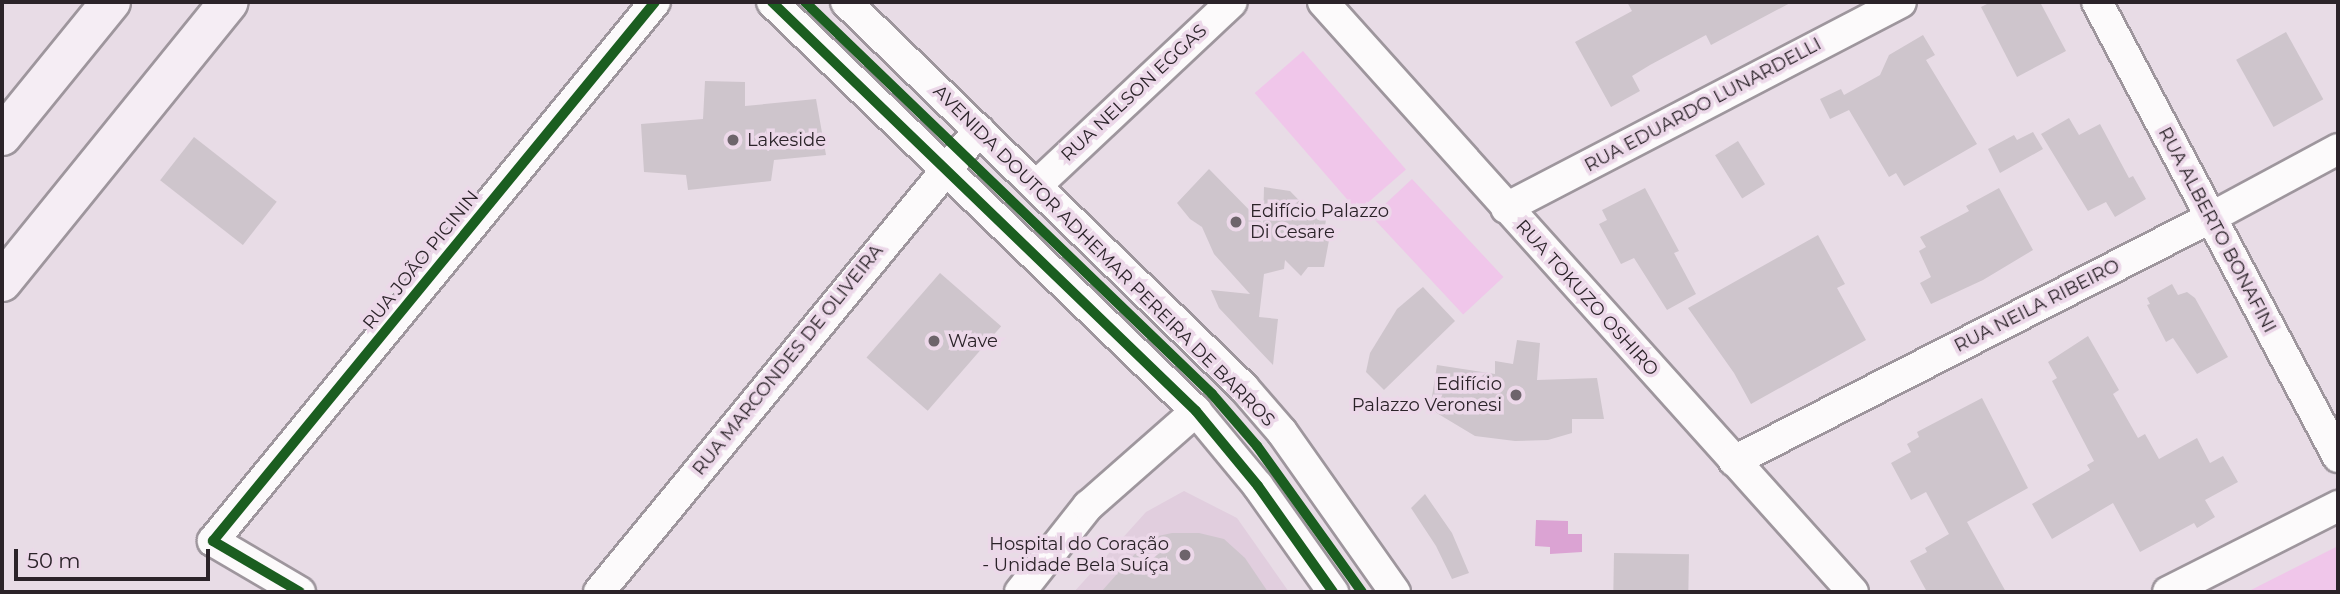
<!DOCTYPE html>
<html>
<head>
<meta charset="utf-8">
<style>
  body { margin:0 }
  #map { position:relative; width:2340px; height:594px; overflow:hidden; background:#e8dce6; font-family:Montserrat,sans-serif }
  div>[style] { position:absolute }
  [style*='--x'] { left:calc(var(--x)*1px); top:calc(var(--y)*1px); width:calc(var(--w)*1px); rotate:calc(var(--a)*1deg) }
  .built>* { inset:0; background:#e1cede }
  .green>* { inset:0; background:#f0c6ea; transform-origin:0 0 }
  .water>* { inset:0; background:#dba3d3 }
  .building>* { inset:0; background:#cec5cc; transform-origin:0 0 }
  .roads { filter:drop-shadow(2px 0 #9e969d) drop-shadow(-2px 0 #9e969d) drop-shadow(0 2px #9e969d) drop-shadow(0 -2px #9e969d) }
  .minor>* { height:30px; margin:-15px; padding:0 15px; transform-origin:15px; border-radius:15px; background:#fcfafb }
  .major>* { height:38px; margin:-19px; padding:0 19px; transform-origin:19px; border-radius:19px; background:#f5edf4 }
  .cycleway>* { height:10px; margin:-5px; padding:0 5px; transform-origin:5px; border-radius:5px; background:#1b5e20 }
  .dots>* { width:19px; height:19px; translate:-50% -50%; box-sizing:border-box; border:4px solid #ecd8e9; border-radius:50% }
  span { translate:-50% -50%; white-space:nowrap; text-align:center; line-height:1.15; -webkit-text-stroke:7px #ecd8e9; paint-order:stroke }
  .street-label { font-size:18px; color:#2b2329 }
  .poi-label { font-size:18px; color:#2b2329 }
  .left { translate:0 -50%; text-align:left }
  .right { translate:-100% -50%; text-align:right }
  .frame { position:absolute; inset:0; border:4px solid #2b2329; pointer-events:none }
  .scale { position:absolute; left:14px; top:549px; width:196px; height:32px; box-sizing:border-box; border:4px solid #2b2329; border-top:0; padding-left:9px; font-size:21px; line-height:24px; white-space:nowrap; color:#2b2329; -webkit-text-stroke:5px #ecd8e9; paint-order:stroke }
</style>
</head>
<body>
<div id="map">
  <div class="built">
    <i style="clip-path:polygon(1184px 491px,1237px 518px,1289px 592px,1074px 592px,1146px 512px)"></i>
  </div>
  <div class="green">
    <i style="left:1303px;top:51px;width:157px;height:64px;rotate:49deg"></i>
    <i style="left:1412px;top:179px;width:134px;height:55px;rotate:47deg"></i>
    <i style="clip-path:polygon(2338px 546px,2338px 592px,2247px 592px)"></i>
  </div>
  <div class="water">
    <i style="clip-path:polygon(1536px 520px,1568px 521px,1568px 534px,1582px 534px,1582px 552px,1550px 554px,1550px 547px,1535px 546px)"></i>
  </div>
  <div class="building">
    <i style="clip-path:polygon(1627px 2px,1792px 2px,1711px 45px,1706px 35px,1650px 65px,1632px 76px,1640px 91px,1611px 107px,1575px 42px,1632px 11px)"></i>
    <i style="clip-path:polygon(1991px 2px,2040px 2px,2066px 51px,2017px 77px,1981px 7px)"></i>
    <i style="left:2286px;top:32px;width:77px;height:57px;rotate:61deg"></i>
    <i style="clip-path:polygon(1923px 35px,1935px 55px,1926px 60px,1977px 144px,1904px 186px,1896px 173px,1889px 177px,1849px 110px,1830px 119px,1820px 99px,1841px 89px,1844px 95px,1880px 75px,1889px 55px)"></i>
    <i style="clip-path:polygon(705px 81px,745px 82px,745px 106px,816px 99px,826px 155px,774px 160px,771px 181px,688px 190px,686px 175px,644px 172px,641px 124px,703px 119px)"></i>
    <i style="clip-path:polygon(2069px 118px,2079px 135px,2100px 124px,2129px 178px,2133px 176px,2146px 199px,2115px 217px,2106px 202px,2088px 211px,2041px 134px)"></i>
    <i style="clip-path:polygon(2033px 132px,2043px 149px,2000px 173px,1988px 149px,2014px 135px,2017px 140px)"></i>
    <i style="left:194px;top:137px;width:105px;height:55px;rotate:38deg"></i>
    <i style="left:1738px;top:141px;width:51px;height:27px;rotate:58deg"></i>
    <i style="clip-path:polygon(1209px 169px,1263px 224px,1264px 187px,1290px 191px,1318px 220px,1326px 219px,1324px 235px,1330px 235px,1324px 267px,1308px 267px,1301px 276px,1285px 260px,1284px 269px,1264px 274px,1259px 317px,1278px 319px,1273px 365px,1219px 308px,1211px 290px,1250px 294px,1214px 254px,1202px 227px,1190px 219px,1177px 203px)"></i>
    <i style="clip-path:polygon(1645px 188px,1679px 251px,1674px 253px,1696px 294px,1667px 310px,1634px 258px,1621px 264px,1599px 224px,1607px 220px,1602px 210px)"></i>
    <i style="clip-path:polygon(1999px 188px,2033px 250px,1983px 280px,1931px 304px,1920px 283px,1931px 277px,1919px 251px,1926px 247px,1920px 237px,1969px 211px,1966px 206px)"></i>
    <i style="clip-path:polygon(1818px 235px,1845px 284px,1837px 288px,1866px 340px,1751px 404px,1734px 373px,1688px 308px)"></i>
    <i style="left:940px;top:273px;width:81px;height:112px;rotate:41deg"></i>
    <i style="clip-path:polygon(2172px 284px,2178px 295px,2187px 292px,2195px 298px,2228px 357px,2197px 374px,2173px 338px,2166px 342px,2147px 305px,2150px 304px,2147px 298px)"></i>
    <i style="clip-path:polygon(1423px 287px,1455px 321px,1384px 390px,1366px 372px,1370px 353px,1397px 309px)"></i>
    <i style="clip-path:polygon(2088px 336px,2119px 390px,2113px 394px,2138px 438px,2145px 434px,2159px 459px,2197px 438px,2210px 463px,2223px 456px,2238px 482px,2205px 500px,2215px 517px,2197px 528px,2194px 523px,2140px 552px,2113px 503px,2052px 539px,2032px 504px,2090px 470px,2087px 465px,2094px 461px,2052px 381px,2057px 378px,2048px 362px)"></i>
    <i style="clip-path:polygon(1517px 340px,1540px 343px,1537px 380px,1597px 378px,1604px 419px,1572px 419px,1572px 433px,1548px 440px,1515px 441px,1475px 436px,1430px 409px,1437px 365px,1495px 374px,1495px 361px,1513px 364px)"></i>
    <i style="clip-path:polygon(1982px 398px,2028px 488px,1967px 522px,2006px 592px,1927px 592px,1910px 561px,1927px 552px,1925px 548px,1949px 534px,1926px 492px,1911px 500px,1891px 463px,1911px 452px,1907px 444px,1919px 437px,1917px 432px)"></i>
    <i style="clip-path:polygon(1425px 494px,1452px 533px,1469px 573px,1452px 579px,1436px 546px,1411px 508px)"></i>
    <i style="clip-path:polygon(1172px 533px,1199px 533px,1224px 539px,1245px 558px,1268px 592px,1101px 592px,1149px 538px)"></i>
    <i style="left:1614px;top:553px;width:75px;height:39px;rotate:1deg"></i>
  </div>
  <div class="roads">
    <div class="minor">
      <i style="--x:772;--y:2;--w:589;--a:43.97"></i>
      <i style="--x:1196;--y:411;--w:97;--a:50.4"></i>
      <i style="--x:1258;--y:486;--w:130;--a:54.7"></i>
      <i style="--x:846;--y:2;--w:554;--a:44.12"></i>
      <i style="--x:1244;--y:388;--w:58;--a:49.2"></i>
      <i style="--x:1282;--y:432;--w:196;--a:54.8"></i>
      <i style="--x:1323;--y:2;--w:793;--a:48.07"></i>
      <i style="--x:2097;--y:2;--w:515;--a:62.09"></i>
      <i style="--x:1037;--y:185;--w:267;--a:-43.2"></i>
      <i style="--x:1506;--y:208;--w:445;--a:-27.5"></i>
      <i style="--x:1734;--y:461;--w:534;--a:-27.04"></i>
      <i style="--x:2210;--y:218;--w:145;--a:-28.3"></i>
      <i style="--x:300;--y:592;--w:101;--a:-149.6"></i>
      <i style="--x:213;--y:541;--w:697;--a:-50.65"></i>
      <i style="--x:599;--y:592;--w:598;--a:-50.56"></i>
      <i style="--x:1020;--y:592;--w:110;--a:-51.7"></i>
      <i style="--x:1088;--y:506;--w:144;--a:-41.3"></i>
      <i style="--x:2168;--y:592;--w:191;--a:-26.8"></i>
    </div>
    <div class="major">
      <i style="--x:2;--y:136;--w:173;--a:-50.9"></i>
      <i style="--x:2;--y:282;--w:360;--a:-51"></i>
    </div>
  </div>
  <div class="cycleway">
    <i style="--x:772;--y:2;--w:589;--a:43.97"></i>
    <i style="--x:1196;--y:411;--w:97;--a:50.4"></i>
    <i style="--x:1258;--y:486;--w:130;--a:54.7"></i>
    <i style="--x:805;--y:2;--w:565;--a:43.92"></i>
    <i style="--x:1212;--y:394;--w:69;--a:49.1"></i>
    <i style="--x:1257;--y:446;--w:180;--a:54.3"></i>
    <i style="--x:300;--y:592;--w:101;--a:-149.6"></i>
    <i style="--x:213;--y:541;--w:697;--a:-50.65"></i>
  </div>
  <div class="dots">
    <i style="left:733px;top:140px;background:#6d646b"></i>
    <i style="left:1236px;top:222px;background:#6d646b"></i>
    <i style="left:934px;top:341px;background:#6d646b"></i>
    <i style="left:1516px;top:395px;background:#6d646b"></i>
    <i style="left:1185px;top:555px;background:#6d646b"></i>
  </div>
  <div class="street-label">
    <span style="left:1134px;top:93px;rotate:-43deg">RUA NELSON EGGAS</span>
    <span style="left:1703px;top:105px;rotate:-28deg">RUA EDUARDO LUNARDELLI</span>
    <span style="left:2217px;top:230px;rotate:62deg">RUA ALBERTO BONAFINI</span>
    <span style="left:1104px;top:256px;rotate:45deg">AVENIDA DOUTOR ADHEMAR PEREIRA DE BARROS</span>
    <span style="left:421px;top:260px;rotate:-51deg">RUA JOÃO PICININ</span>
    <span style="left:1587px;top:298px;rotate:48deg">RUA TOKUZO OSHIRO</span>
    <span style="left:2037px;top:306px;rotate:-27deg">RUA NEILA RIBEIRO</span>
    <span style="left:788px;top:360px;rotate:-51deg">RUA MARCONDES DE OLIVEIRA</span>
  </div>
  <div class="poi-label">
    <span class="left" style="left:747px;top:140px">Lakeside</span>
    <span class="left" style="left:1250px;top:222px">Edifício Palazzo<br>Di Cesare</span>
    <span class="left" style="left:948px;top:341px">Wave</span>
    <span class="right" style="left:1502px;top:395px">Edifício<br>Palazzo Veronesi</span>
    <span class="right" style="left:1169px;top:555px">Hospital do Coração<br>- Unidade Bela Suíça</span>
  </div>
  <div class="frame"></div>
  <div class="scale">50 m</div>
</div>
</body>
</html>
